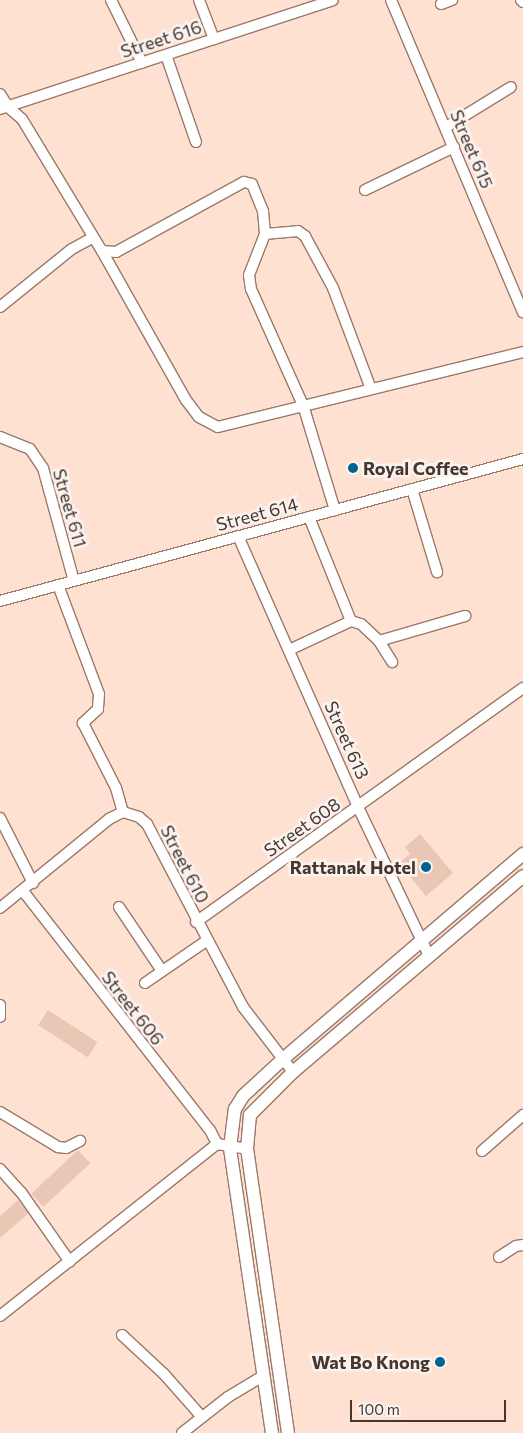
<!DOCTYPE html>
<html>
<head>
<meta charset="utf-8">
<style>
  body { margin:0 }
  #map { position:relative; width:523px; height:1433px; overflow:hidden; background:#ffe1d2; font-family:Commissioner,sans-serif }
  div>[style] { position:absolute }
  [style*='--x'] { left:calc(var(--x)*1px); top:calc(var(--y)*1px); width:calc(var(--w)*1px); rotate:calc(var(--a)*1deg) }
  .building>* { inset:0; background:#eac6b4; transform-origin:0 0 }
  .roads { filter:drop-shadow(1px 0 #9a7969) drop-shadow(-1px 0 #9a7969) drop-shadow(0 1px #9a7969) drop-shadow(0 -1px #9a7969) }
  .minor>* { height:10px; margin:-5px; padding:0 5px; transform-origin:5px; border-radius:5px; background:#fff }
  .major>* { height:12px; margin:-6px; padding:0 6px; transform-origin:6px; border-radius:6px; background:#fff }
  .dots>* { width:14px; height:14px; translate:-50% -50%; box-sizing:border-box; border:2px solid #fbf3f0; border-radius:50% }
  span { translate:-50% -50%; white-space:nowrap; text-align:center; line-height:1.15; -webkit-text-stroke:5px #fbf3f0; paint-order:stroke }
  .street-label { font-size:18px; color:#453730 }
  .poi-label { font-size:18px; color:#453730; font-weight:700 }
  .left { translate:0 -50%; text-align:left }
  .right { translate:-100% -50%; text-align:right }
  .scale { position:absolute; left:350px; top:1400px; width:156px; height:22px; box-sizing:border-box; border:2px solid #453730; border-top:0; padding-left:6px; font-size:15px; line-height:18px; white-space:nowrap; color:#453730; -webkit-text-stroke:4px #fbf3f0; paint-order:stroke }
</style>
</head>
<body>
<div id="map">
  <div class="building">
    <i style="clip-path:polygon(420px 834px,453px 873px,426px 896px,399px 863px,410px 854px,405px 847px)"></i>
    <i style="left:48px;top:1010px;width:59px;height:18px;rotate:33deg"></i>
    <i style="left:78px;top:1150px;width:18px;height:64px;rotate:47deg"></i>
    <i style="clip-path:polygon(18px 1200px,29px 1213px,0 1238px,0 1216px)"></i>
  </div>
  <div class="roads">
    <div class="minor">
      <i style="--x:111;--y:0;--w:70;--a:63.8"></i>
      <i style="--x:199;--y:0;--w:42;--a:69"></i>
      <i style="--x:391;--y:0;--w:339;--a:67.1"></i>
      <i style="--x:521;--y:0;--w:3;--a:45"></i>
      <i style="--x:441;--y:4;--w:12;--a:-20"></i>
      <i style="--x:166;--y:55;--w:92;--a:71"></i>
      <i style="--x:0;--y:94;--w:15;--a:58"></i>
      <i style="--x:8;--y:107;--w:18;--a:41"></i>
      <i style="--x:22;--y:119;--w:154;--a:58.8"></i>
      <i style="--x:102;--y:251;--w:14;--a:4"></i>
      <i style="--x:116;--y:252;--w:146;--a:-28.7"></i>
      <i style="--x:244;--y:182;--w:8;--a:14"></i>
      <i style="--x:252;--y:184;--w:29;--a:68"></i>
      <i style="--x:263;--y:211;--w:23;--a:85"></i>
      <i style="--x:265;--y:234;--w:44;--a:111.3"></i>
      <i style="--x:249;--y:275;--w:14;--a:82"></i>
      <i style="--x:251;--y:289;--w:127;--a:65.9"></i>
      <i style="--x:303;--y:405;--w:110;--a:73.1"></i>
      <i style="--x:0;--y:109;--w:350;--a:-18.1"></i>
      <i style="--x:446;--y:127;--w:76;--a:-31.6"></i>
      <i style="--x:365;--y:190;--w:99;--a:-25.8"></i>
      <i style="--x:265;--y:234;--w:33;--a:-5"></i>
      <i style="--x:298;--y:231;--w:9;--a:36"></i>
      <i style="--x:305;--y:236;--w:59;--a:61.7"></i>
      <i style="--x:333;--y:288;--w:108;--a:69.4"></i>
      <i style="--x:102;--y:251;--w:171;--a:60.6"></i>
      <i style="--x:186;--y:400;--w:21;--a:53"></i>
      <i style="--x:199;--y:417;--w:21;--a:28"></i>
      <i style="--x:218;--y:427;--w:314;--a:-13.8"></i>
      <i style="--x:0;--y:307;--w:92;--a:-38.9"></i>
      <i style="--x:72;--y:249;--w:23;--a:-29"></i>
      <i style="--x:0;--y:437;--w:32;--a:22"></i>
      <i style="--x:30;--y:449;--w:23;--a:56"></i>
      <i style="--x:43;--y:468;--w:117;--a:74.7"></i>
      <i style="--x:412;--y:489;--w:87;--a:73.2"></i>
      <i style="--x:309;--y:517;--w:112;--a:68"></i>
      <i style="--x:351;--y:621;--w:10;--a:17"></i>
      <i style="--x:361;--y:624;--w:25;--a:43"></i>
      <i style="--x:379;--y:641;--w:25;--a:58"></i>
      <i style="--x:238;--y:536;--w:296;--a:66.1"></i>
      <i style="--x:358;--y:807;--w:165;--a:64.5"></i>
      <i style="--x:58;--y:585;--w:116;--a:69.4"></i>
      <i style="--x:99;--y:694;--w:15;--a:94"></i>
      <i style="--x:98;--y:709;--w:21;--a:137"></i>
      <i style="--x:83;--y:723;--w:73;--a:63.1"></i>
      <i style="--x:116;--y:788;--w:25;--a:74"></i>
      <i style="--x:0;--y:601;--w:542;--a:-15.19"></i>
      <i style="--x:379;--y:641;--w:90;--a:-16.2"></i>
      <i style="--x:289;--y:650;--w:68;--a:-25.1"></i>
      <i style="--x:0;--y:818;--w:73;--a:63.1"></i>
      <i style="--x:23;--y:891;--w:303;--a:52"></i>
      <i style="--x:210;--y:1130;--w:16;--a:63"></i>
      <i style="--x:119;--y:907;--w:77;--a:56.1"></i>
      <i style="--x:0;--y:908;--w:141;--a:-39.2"></i>
      <i style="--x:109;--y:819;--w:16;--a:-27"></i>
      <i style="--x:123;--y:812;--w:17;--a:17"></i>
      <i style="--x:139;--y:817;--w:11;--a:41"></i>
      <i style="--x:147;--y:824;--w:207;--a:62.3"></i>
      <i style="--x:243;--y:1007;--w:82;--a:52.4"></i>
      <i style="--x:196;--y:922;--w:402;--a:-35.6"></i>
      <i style="--x:145;--y:983;--w:74;--a:-34.5"></i>
      <i style="--x:0;--y:1005;--w:12;--a:90"></i>
      <i style="--x:0;--y:1112;--w:68;--a:31.1"></i>
      <i style="--x:58;--y:1147;--w:8;--a:7"></i>
      <i style="--x:66;--y:1148;--w:16;--a:-27"></i>
      <i style="--x:482;--y:1151;--w:55;--a:-41.3"></i>
      <i style="--x:0;--y:1169;--w:31;--a:48"></i>
      <i style="--x:21;--y:1192;--w:85;--a:55"></i>
      <i style="--x:499;--y:1257;--w:20;--a:-33"></i>
      <i style="--x:516;--y:1246;--w:7;--a:-8"></i>
      <i style="--x:0;--y:1316;--w:277;--a:-38.4"></i>
      <i style="--x:217;--y:1144;--w:30;--a:9"></i>
      <i style="--x:122;--y:1335;--w:57;--a:42.9"></i>
      <i style="--x:164;--y:1374;--w:56;--a:48.6"></i>
      <i style="--x:182;--y:1433;--w:58;--a:-38"></i>
      <i style="--x:228;--y:1397;--w:41;--a:-31"></i>
    </div>
    <div class="major">
      <i style="--x:272;--y:1433;--w:288;--a:-98.4"></i>
      <i style="--x:230;--y:1148;--w:39;--a:-83"></i>
      <i style="--x:235;--y:1109;--w:15;--a:-58"></i>
      <i style="--x:243;--y:1096;--w:54;--a:-42.8"></i>
      <i style="--x:283;--y:1059;--w:316;--a:-40.5"></i>
      <i style="--x:288;--y:1433;--w:287;--a:-98.2"></i>
      <i style="--x:247;--y:1149;--w:34;--a:-85"></i>
      <i style="--x:250;--y:1115;--w:61;--a:-45"></i>
      <i style="--x:293;--y:1072;--w:302;--a:-40.4"></i>
    </div>
  </div>
  <div class="dots">
    <i style="left:353px;top:468px;background:#006392"></i>
    <i style="left:426px;top:867px;background:#006392"></i>
    <i style="left:440px;top:1362px;background:#006392"></i>
  </div>
  <div class="street-label">
    <span style="left:161px;top:39px;rotate:-18deg">Street 616</span>
    <span style="left:472px;top:149px;rotate:67deg">Street 615</span>
    <span style="left:70px;top:508px;rotate:74deg">Street 611</span>
    <span style="left:257px;top:514px;rotate:-15deg">Street 614</span>
    <span style="left:347px;top:740px;rotate:66deg">Street 613</span>
    <span style="left:302px;top:827px;rotate:-35deg">Street 608</span>
    <span style="left:185px;top:864px;rotate:63deg">Street 610</span>
    <span style="left:133px;top:1008px;rotate:52deg">Street 606</span>
  </div>
  <div class="poi-label">
    <span class="left" style="left:363px;top:468px">Royal Coffee</span>
    <span class="right" style="left:416px;top:867px">Rattanak Hotel</span>
    <span class="right" style="left:430px;top:1362px">Wat Bo Knong</span>
  </div>
  <div class="scale">100 m</div>
</div>
</body>
</html>
